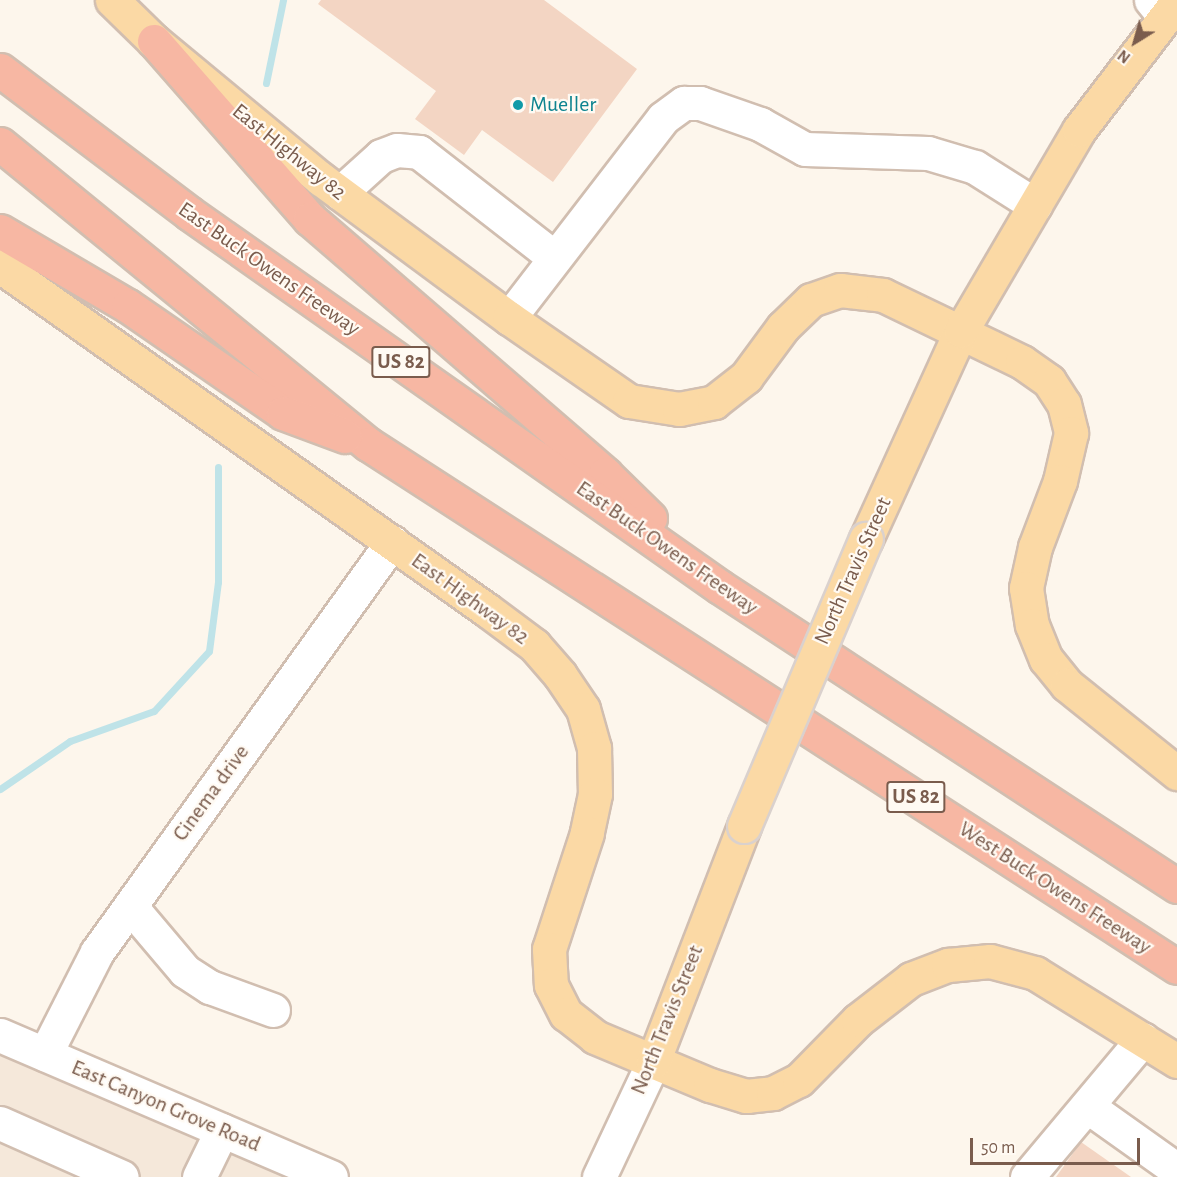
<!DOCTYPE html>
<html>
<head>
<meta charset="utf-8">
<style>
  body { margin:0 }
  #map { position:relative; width:1177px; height:1177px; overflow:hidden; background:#fdf6ec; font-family:"Alegreya Sans",sans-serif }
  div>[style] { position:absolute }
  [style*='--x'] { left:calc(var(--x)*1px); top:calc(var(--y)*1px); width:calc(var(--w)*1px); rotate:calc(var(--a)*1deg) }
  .residential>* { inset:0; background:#f5e8da }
  .stream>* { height:7px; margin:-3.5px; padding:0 3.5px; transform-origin:3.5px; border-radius:3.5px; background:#bfe3e8 }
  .building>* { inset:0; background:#f3d5c3 }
  .roads { filter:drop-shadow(2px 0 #d1beb0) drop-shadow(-2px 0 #d1beb0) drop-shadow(0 2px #d1beb0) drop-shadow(0 -2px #d1beb0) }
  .minor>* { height:33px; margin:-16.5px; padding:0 16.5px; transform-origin:16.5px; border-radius:16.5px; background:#fff }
  .major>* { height:33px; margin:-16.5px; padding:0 16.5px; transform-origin:16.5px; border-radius:16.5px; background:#fbd9a5 }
  .highway>* { height:33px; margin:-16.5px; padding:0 16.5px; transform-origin:16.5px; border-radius:16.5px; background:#f7b7a3 }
  .bridges { filter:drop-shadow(2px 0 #dad1cd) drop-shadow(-2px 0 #dad1cd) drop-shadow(0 2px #dad1cd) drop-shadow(0 -2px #dad1cd) }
  .major-bridge>* { height:33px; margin:-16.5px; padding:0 16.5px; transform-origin:16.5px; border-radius:16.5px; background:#fbd9a5 }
  .dots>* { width:16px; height:16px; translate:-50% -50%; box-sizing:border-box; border:3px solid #fffaf3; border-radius:50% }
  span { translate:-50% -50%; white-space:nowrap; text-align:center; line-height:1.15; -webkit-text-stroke:4.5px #fffaf3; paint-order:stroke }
  .shield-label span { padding:2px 4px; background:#fffaf3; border:2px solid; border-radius:4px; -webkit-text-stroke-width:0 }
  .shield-label { font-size:21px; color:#7a5c4d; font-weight:700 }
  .culture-label { font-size:22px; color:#0d838f }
  .left { translate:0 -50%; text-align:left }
  .street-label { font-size:22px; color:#7a5c4d }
  .north { position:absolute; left:1105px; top:12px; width:60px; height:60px; -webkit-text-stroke:4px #fffaf3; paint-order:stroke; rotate:217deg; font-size:16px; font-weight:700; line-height:24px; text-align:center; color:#7a5c4d }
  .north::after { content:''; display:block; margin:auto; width:21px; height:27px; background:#7a5c4d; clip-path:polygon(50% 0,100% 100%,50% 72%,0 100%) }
  .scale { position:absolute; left:970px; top:1138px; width:170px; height:27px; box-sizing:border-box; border:3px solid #7a5c4d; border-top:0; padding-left:8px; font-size:18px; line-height:21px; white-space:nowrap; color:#7a5c4d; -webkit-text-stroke:4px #fffaf3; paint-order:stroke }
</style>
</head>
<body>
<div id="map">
  <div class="residential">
    <i style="clip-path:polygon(0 1050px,289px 1177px,0 1177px)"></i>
  </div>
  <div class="stream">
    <i style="--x:266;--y:83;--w:85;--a:-78.4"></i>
    <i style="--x:0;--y:789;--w:85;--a:-34.4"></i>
    <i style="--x:70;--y:741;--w:89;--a:-19.7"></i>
    <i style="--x:154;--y:711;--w:81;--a:-47.5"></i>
    <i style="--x:209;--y:651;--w:70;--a:-82.6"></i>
    <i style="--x:218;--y:582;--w:115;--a:-90"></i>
  </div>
  <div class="building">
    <i style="clip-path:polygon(321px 0,544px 0,637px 69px,553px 182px,482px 130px,464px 155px,415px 119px,436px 91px,318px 4px)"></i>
    <i style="clip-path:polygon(1081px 1142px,1131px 1177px,1056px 1177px)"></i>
  </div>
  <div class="roads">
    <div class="minor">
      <i style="--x:1151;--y:0;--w:22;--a:51"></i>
      <i style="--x:340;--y:193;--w:55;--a:-42.1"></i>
      <i style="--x:381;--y:156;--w:17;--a:-21"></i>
      <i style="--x:397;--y:150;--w:22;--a:5"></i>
      <i style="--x:419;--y:152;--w:172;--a:37.9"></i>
      <i style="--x:509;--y:318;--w:252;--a:-52.4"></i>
      <i style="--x:663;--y:118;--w:26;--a:-36"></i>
      <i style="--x:684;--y:103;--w:16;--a:0"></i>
      <i style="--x:700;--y:103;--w:64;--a:19.3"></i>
      <i style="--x:760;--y:124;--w:51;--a:29.1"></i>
      <i style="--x:805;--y:149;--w:123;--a:1.9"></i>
      <i style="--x:928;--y:153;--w:49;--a:16.6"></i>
      <i style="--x:975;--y:167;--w:71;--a:32.3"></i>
      <i style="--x:130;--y:906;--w:85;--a:49.8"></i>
      <i style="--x:185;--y:971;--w:30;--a:33"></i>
      <i style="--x:210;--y:987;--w:67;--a:20.1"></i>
      <i style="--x:0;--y:1035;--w:360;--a:23.2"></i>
      <i style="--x:45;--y:1054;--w:114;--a:-63"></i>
      <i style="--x:97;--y:952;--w:505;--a:-54.26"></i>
      <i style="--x:1087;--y:1106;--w:110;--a:35.4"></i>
      <i style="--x:0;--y:1123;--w:133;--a:23.9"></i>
      <i style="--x:199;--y:1177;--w:52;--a:-63.9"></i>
      <i style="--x:599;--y:1177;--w:127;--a:-64.8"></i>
      <i style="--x:1027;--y:1177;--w:180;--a:-50"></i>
    </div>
    <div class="major">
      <i style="--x:112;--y:0;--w:59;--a:44.3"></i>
      <i style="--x:154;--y:41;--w:217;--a:39.6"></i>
      <i style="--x:321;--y:179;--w:234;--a:36.5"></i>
      <i style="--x:509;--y:318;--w:146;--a:34.7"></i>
      <i style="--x:629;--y:401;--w:51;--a:9.1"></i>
      <i style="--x:679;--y:409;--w:36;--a:-11"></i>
      <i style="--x:714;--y:402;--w:41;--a:-38"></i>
      <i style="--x:746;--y:377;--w:62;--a:-53.5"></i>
      <i style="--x:783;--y:327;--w:39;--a:-44"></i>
      <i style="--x:811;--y:300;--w:31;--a:-19"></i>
      <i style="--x:840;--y:290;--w:43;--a:6.6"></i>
      <i style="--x:883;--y:295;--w:154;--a:25.7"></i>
      <i style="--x:1022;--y:362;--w:33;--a:35"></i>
      <i style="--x:1049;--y:381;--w:27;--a:57"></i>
      <i style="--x:1064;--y:404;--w:30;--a:76"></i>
      <i style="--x:1071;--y:433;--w:49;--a:102.9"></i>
      <i style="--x:1060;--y:481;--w:71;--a:110.7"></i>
      <i style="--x:1035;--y:547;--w:42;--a:102.4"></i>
      <i style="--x:1026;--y:588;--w:37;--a:81"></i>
      <i style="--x:1032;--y:625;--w:37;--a:68"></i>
      <i style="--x:1046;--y:659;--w:33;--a:51"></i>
      <i style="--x:1067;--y:685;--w:141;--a:38.7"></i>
      <i style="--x:0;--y:266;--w:596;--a:35.24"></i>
      <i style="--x:487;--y:610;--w:59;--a:36.7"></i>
      <i style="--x:534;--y:645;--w:40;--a:49"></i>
      <i style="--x:560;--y:675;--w:41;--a:55.9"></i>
      <i style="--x:583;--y:709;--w:41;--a:74.2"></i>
      <i style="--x:594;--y:748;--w:46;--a:88.8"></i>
      <i style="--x:595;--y:794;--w:40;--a:102"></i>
      <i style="--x:587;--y:833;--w:122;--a:108.1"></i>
      <i style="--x:549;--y:949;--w:36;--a:87"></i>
      <i style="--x:551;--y:985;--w:33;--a:63"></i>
      <i style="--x:566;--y:1014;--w:37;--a:38"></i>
      <i style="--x:595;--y:1037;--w:125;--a:22.7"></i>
      <i style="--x:710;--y:1085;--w:38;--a:17"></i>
      <i style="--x:746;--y:1096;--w:27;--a:-6"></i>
      <i style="--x:773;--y:1093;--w:29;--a:-27"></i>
      <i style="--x:799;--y:1080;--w:84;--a:-45.5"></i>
      <i style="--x:858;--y:1020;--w:67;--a:-37.7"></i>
      <i style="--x:911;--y:979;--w:40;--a:-21"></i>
      <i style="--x:948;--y:965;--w:42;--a:-5.4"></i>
      <i style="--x:990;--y:961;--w:47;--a:14.9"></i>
      <i style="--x:1035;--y:973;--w:167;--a:31.8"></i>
      <i style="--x:866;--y:539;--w:229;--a:-65.5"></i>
      <i style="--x:961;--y:331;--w:233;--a:-59.6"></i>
      <i style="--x:1079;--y:130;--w:161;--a:-52.6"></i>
      <i style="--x:653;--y:1062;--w:253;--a:-68.9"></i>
    </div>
    <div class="highway">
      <i style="--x:154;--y:41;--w:237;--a:48.8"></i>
      <i style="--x:310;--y:219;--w:390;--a:40.8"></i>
      <i style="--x:605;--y:474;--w:63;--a:44.4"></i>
      <i style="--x:0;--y:70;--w:237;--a:37.1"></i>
      <i style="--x:189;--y:213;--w:649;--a:35.16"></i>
      <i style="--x:720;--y:587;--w:546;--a:33.2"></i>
      <i style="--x:0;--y:144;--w:475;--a:39.2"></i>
      <i style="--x:368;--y:444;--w:963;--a:32.88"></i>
      <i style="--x:0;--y:231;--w:148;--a:30.4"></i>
      <i style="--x:128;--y:306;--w:188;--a:34.6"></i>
      <i style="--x:283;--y:413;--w:66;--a:20.4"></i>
    </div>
  </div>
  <div class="bridges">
    <div class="major-bridge">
      <i style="--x:744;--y:826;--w:312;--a:-67"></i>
    </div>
  </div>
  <div class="dots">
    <i style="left:518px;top:105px;background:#0f9aa8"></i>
  </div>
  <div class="shield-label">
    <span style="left:401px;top:362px">US 82</span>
    <span style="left:916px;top:797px">US 82</span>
  </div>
  <div class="culture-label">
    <span class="left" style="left:530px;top:105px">Mueller</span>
  </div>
  <div class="street-label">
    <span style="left:289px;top:152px;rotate:39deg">East Highway 82</span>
    <span style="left:269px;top:269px;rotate:35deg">East Buck Owens Freeway</span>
    <span style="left:667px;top:548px;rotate:35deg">East Buck Owens Freeway</span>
    <span style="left:853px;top:571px;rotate:-66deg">North Travis Street</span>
    <span style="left:470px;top:599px;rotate:36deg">East Highway 82</span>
    <span style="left:211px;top:793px;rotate:-54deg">Cinema drive</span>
    <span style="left:1055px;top:888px;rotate:33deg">West Buck Owens Freeway</span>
    <span style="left:667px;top:1020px;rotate:-68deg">North Travis Street</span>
    <span style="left:166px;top:1106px;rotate:23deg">East Canyon Grove Road</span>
  </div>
  <div class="north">N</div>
  <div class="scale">50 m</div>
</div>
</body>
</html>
